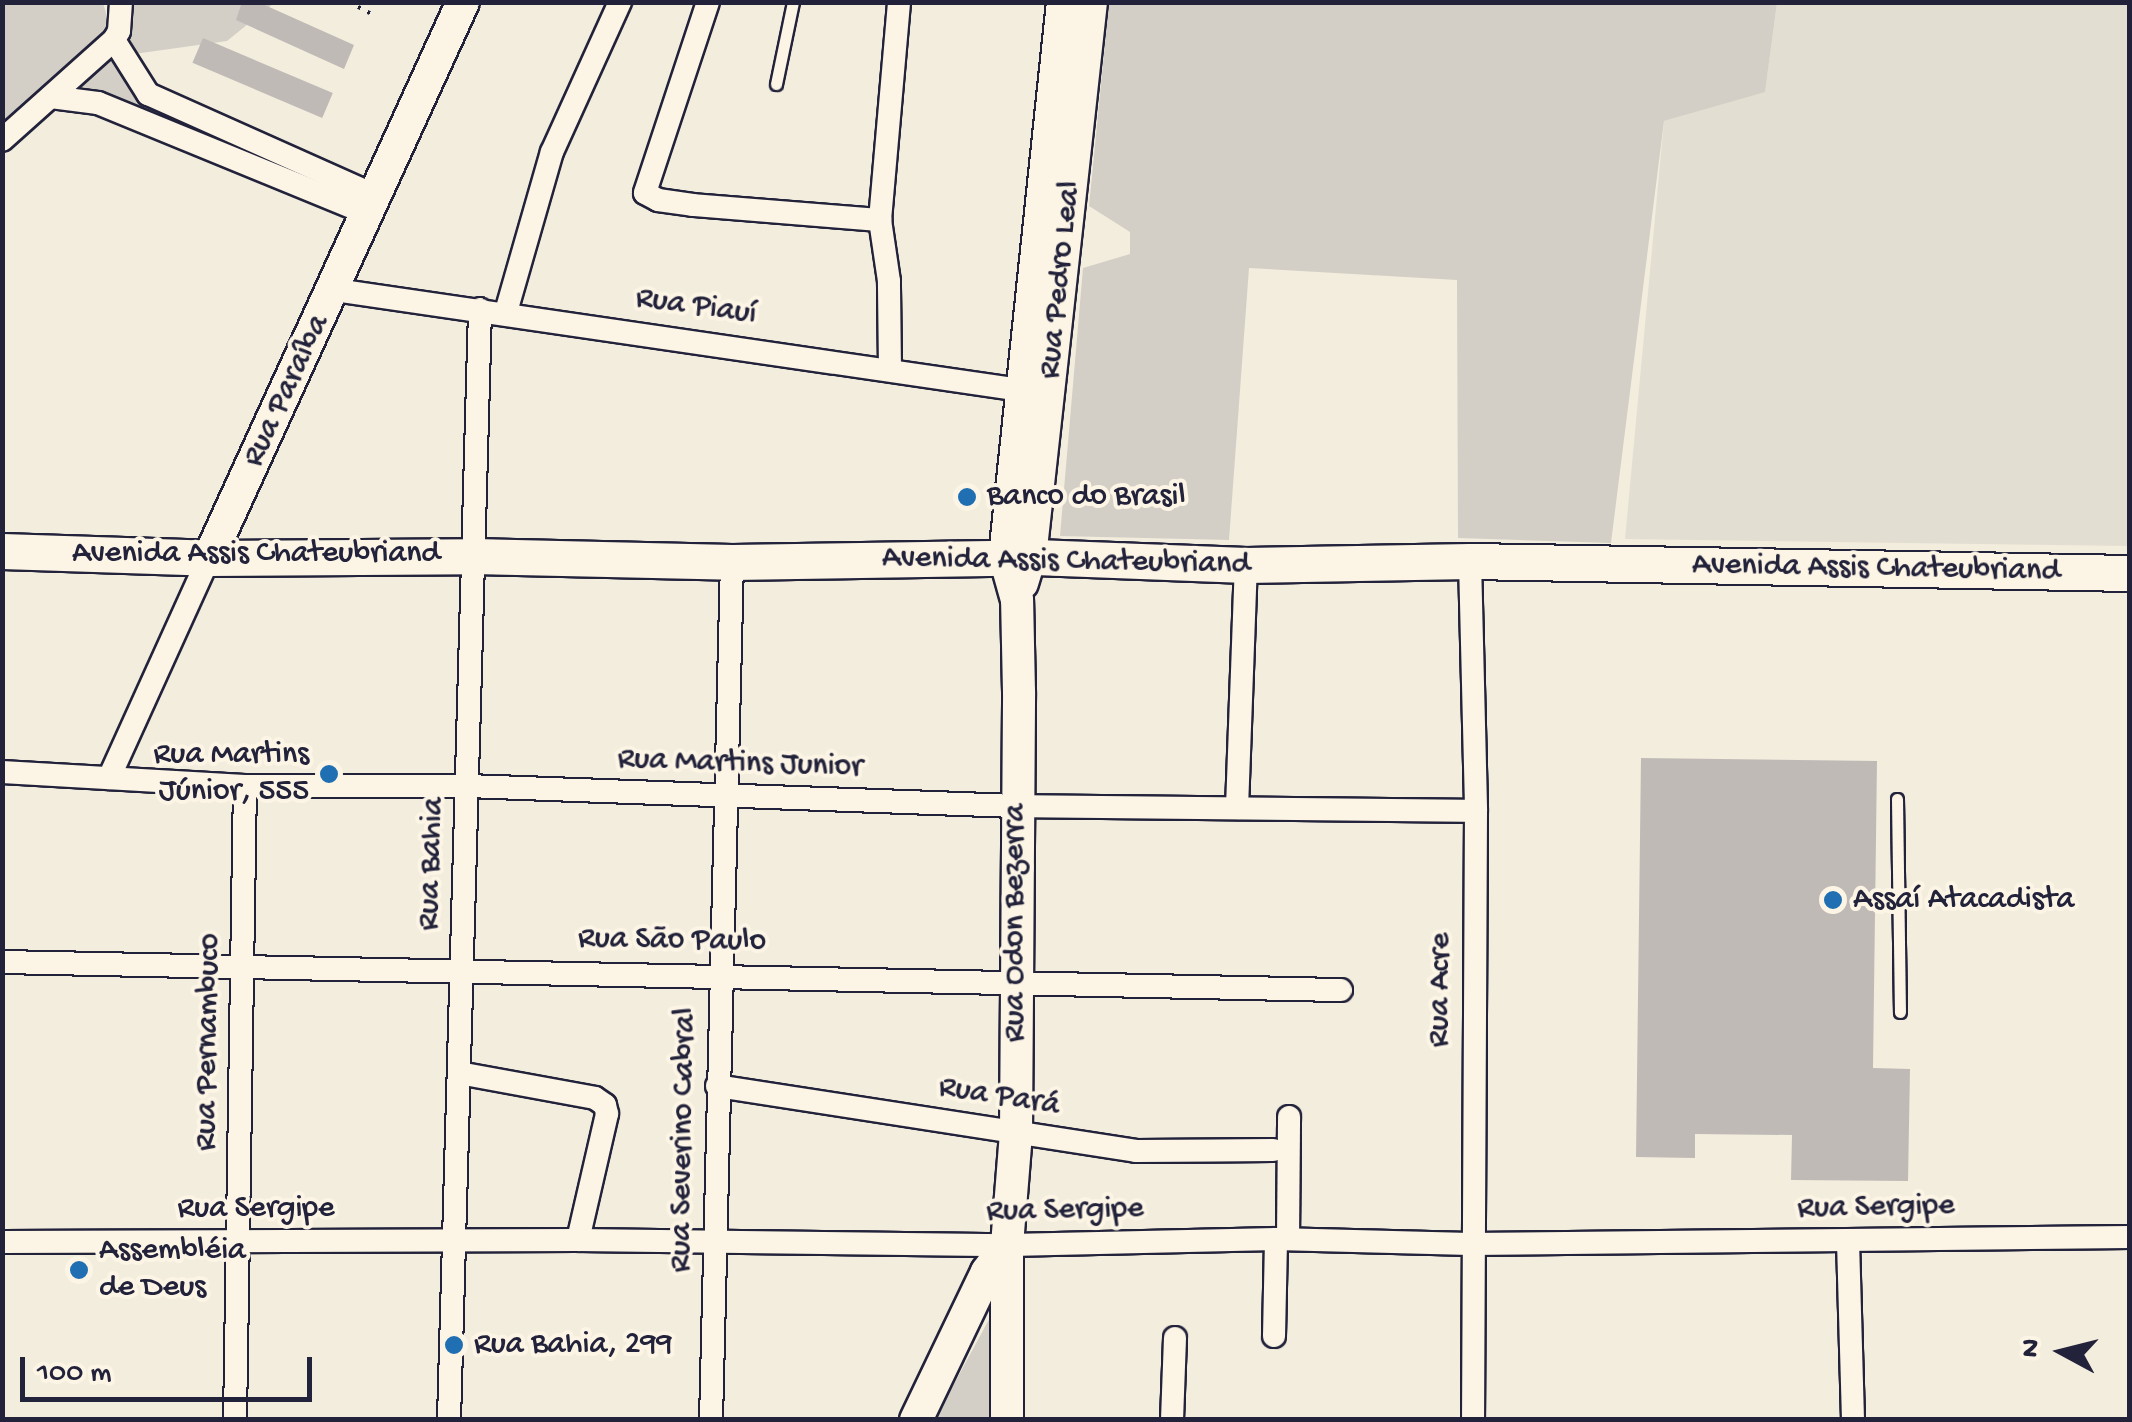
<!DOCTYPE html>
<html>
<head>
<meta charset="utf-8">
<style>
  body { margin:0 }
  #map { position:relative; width:2132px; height:1422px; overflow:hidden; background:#f3edde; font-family:"Gochi Hand",sans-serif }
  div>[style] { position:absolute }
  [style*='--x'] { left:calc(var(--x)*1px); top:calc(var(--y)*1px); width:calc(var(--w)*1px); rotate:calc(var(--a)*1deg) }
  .built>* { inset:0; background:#e3ded2 }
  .green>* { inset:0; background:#d4cfc6 }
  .building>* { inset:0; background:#bfbab6; transform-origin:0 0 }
  .path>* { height:4px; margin-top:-2px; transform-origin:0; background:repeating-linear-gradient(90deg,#22223b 0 2.5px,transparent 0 10.5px) }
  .roads { filter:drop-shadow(2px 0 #22223b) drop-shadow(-2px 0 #22223b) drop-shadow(0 2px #22223b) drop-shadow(0 -2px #22223b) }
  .lane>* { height:11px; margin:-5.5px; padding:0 5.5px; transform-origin:5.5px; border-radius:5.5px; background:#fcf5e5 }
  .street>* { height:22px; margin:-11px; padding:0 11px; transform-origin:11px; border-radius:11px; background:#fcf5e5 }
  .secondary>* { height:32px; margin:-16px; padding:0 16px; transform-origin:16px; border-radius:16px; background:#fcf5e5 }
  .primary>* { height:35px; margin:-17.5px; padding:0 17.5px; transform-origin:17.5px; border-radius:17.5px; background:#fcf5e5 }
  .dots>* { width:28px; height:28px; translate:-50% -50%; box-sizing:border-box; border:5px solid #fcf5e5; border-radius:50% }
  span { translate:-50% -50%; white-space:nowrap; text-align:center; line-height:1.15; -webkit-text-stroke:8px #fcf5e5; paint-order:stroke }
  .street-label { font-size:32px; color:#22223b }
  .poi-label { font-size:32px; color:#22223b }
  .left { translate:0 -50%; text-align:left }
  .right { translate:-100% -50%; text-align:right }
  .frame { position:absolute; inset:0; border:5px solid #22223b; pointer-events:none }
  .north { position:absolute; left:2012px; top:1302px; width:100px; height:100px; -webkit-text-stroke:8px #fcf5e5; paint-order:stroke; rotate:277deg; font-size:28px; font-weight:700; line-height:40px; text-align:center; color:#22223b }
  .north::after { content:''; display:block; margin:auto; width:35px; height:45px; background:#22223b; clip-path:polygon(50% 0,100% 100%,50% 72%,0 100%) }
  .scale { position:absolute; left:20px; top:1357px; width:292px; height:45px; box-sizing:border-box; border:5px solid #22223b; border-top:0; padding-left:12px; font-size:30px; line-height:35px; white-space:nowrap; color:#22223b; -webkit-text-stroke:8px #fcf5e5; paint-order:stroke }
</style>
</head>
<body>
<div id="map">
  <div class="built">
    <i style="clip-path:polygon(1777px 3px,2129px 3px,2129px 546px,1625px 539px,1664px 121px,1765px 91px)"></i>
  </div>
  <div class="green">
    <i style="clip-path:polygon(3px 3px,103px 3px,109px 23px,106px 41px,3px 133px)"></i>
    <i style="clip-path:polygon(124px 3px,273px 2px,274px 3px,227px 41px,134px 54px,124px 43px)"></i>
    <i style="clip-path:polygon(1109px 3px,1777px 3px,1765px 92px,1664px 121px,1611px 543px,1458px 538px,1457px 280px,1249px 268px,1229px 540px,1060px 536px,1083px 268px,1130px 254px,1130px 232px,1089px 206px)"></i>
    <i style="clip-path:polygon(112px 52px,139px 96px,370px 199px,66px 90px)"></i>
    <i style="clip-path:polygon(999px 1301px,990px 1419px,935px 1419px)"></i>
  </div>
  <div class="building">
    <i style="clip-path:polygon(242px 2px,258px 2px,354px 45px,344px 69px,236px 20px)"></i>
    <i style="left:203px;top:38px;width:141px;height:27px;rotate:23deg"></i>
    <i style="clip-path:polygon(1641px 758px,1877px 761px,1873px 1068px,1910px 1069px,1908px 1181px,1791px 1180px,1792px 1135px,1695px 1134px,1695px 1158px,1636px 1157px)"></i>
  </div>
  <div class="path">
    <i style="--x:349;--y:2;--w:26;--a:28"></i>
  </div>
  <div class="roads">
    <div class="lane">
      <i style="--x:776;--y:84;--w:84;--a:-78.3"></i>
      <i style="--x:1897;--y:799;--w:213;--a:89.2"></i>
    </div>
    <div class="street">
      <i style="--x:708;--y:2;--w:201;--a:108.3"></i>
      <i style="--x:645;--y:193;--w:15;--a:28"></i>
      <i style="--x:658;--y:200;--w:35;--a:8"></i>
      <i style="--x:693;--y:205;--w:188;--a:4.6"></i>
      <i style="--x:114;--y:40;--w:64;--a:57.8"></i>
      <i style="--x:148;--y:94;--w:250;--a:24.1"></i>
      <i style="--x:51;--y:97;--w:47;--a:7.3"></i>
      <i style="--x:98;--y:103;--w:292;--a:22.3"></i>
      <i style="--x:2;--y:140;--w:150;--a:-41.8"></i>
      <i style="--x:114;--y:40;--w:10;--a:-61"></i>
      <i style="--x:119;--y:31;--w:29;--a:-86"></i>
      <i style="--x:335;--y:290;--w:706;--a:8.3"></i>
      <i style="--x:506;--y:312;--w:166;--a:-74"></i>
      <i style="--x:552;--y:152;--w:165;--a:-65.6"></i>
      <i style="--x:890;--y:369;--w:88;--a:-90.7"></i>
      <i style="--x:889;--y:281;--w:62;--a:-98.4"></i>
      <i style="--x:880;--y:220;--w:219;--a:-85"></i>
      <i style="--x:1470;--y:561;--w:250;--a:88.6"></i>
      <i style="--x:1476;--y:811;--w:609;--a:90.28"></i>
      <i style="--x:2;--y:772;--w:243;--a:3.3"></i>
      <i style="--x:245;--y:786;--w:222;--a:0"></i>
      <i style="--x:467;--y:786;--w:549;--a:2.09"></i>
      <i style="--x:1016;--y:806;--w:460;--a:0.6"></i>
      <i style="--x:109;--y:778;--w:242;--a:-65.6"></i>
      <i style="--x:1237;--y:808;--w:243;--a:-87.9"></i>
      <i style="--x:2;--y:962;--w:1339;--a:1.2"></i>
      <i style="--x:459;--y:1073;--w:138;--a:10.4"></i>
      <i style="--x:595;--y:1098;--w:12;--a:35"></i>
      <i style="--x:605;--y:1105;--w:9;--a:77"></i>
      <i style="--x:607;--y:1114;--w:129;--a:103"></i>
      <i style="--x:717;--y:1086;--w:424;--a:8.8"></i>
      <i style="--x:1136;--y:1151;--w:137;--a:-0.4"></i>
      <i style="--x:1288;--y:1239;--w:122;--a:-89.5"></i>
      <i style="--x:1848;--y:1241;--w:179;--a:88.4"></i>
      <i style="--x:2;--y:1242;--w:576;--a:-0.2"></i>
      <i style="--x:578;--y:1240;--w:429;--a:0.7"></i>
      <i style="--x:1007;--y:1245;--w:269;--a:-1.3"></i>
      <i style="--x:1276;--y:1239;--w:194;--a:1.5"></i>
      <i style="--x:1470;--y:1244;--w:660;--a:-0.61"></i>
      <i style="--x:1274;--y:1336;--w:97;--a:-88.8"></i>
      <i style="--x:235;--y:1420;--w:634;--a:-89.1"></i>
      <i style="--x:449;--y:1420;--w:1111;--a:-88.4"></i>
      <i style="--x:711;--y:1420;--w:858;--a:-88.6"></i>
      <i style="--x:1172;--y:1420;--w:82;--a:-87.9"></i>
    </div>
    <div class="secondary">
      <i style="--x:209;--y:558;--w:611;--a:-65.45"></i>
      <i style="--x:1022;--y:583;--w:27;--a:-73"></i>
      <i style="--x:1030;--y:557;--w:558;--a:-83.73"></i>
      <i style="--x:916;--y:1420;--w:164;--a:-64.4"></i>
      <i style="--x:987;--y:1272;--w:34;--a:-53"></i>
      <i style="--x:1007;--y:1420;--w:175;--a:-90"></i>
      <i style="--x:1007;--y:1245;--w:112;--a:-85.4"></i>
      <i style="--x:1016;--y:1133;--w:441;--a:-89.6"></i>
      <i style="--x:1019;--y:692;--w:92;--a:-91.2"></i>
      <i style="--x:1017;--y:600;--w:45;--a:-105.6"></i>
      <i style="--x:1005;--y:557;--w:558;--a:-84.03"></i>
    </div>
    <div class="primary">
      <i style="--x:2;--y:551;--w:207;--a:1.9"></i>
      <i style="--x:209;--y:558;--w:264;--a:-0.4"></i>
      <i style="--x:473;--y:556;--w:259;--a:1.3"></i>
      <i style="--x:732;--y:562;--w:303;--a:-0.9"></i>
      <i style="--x:1035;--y:557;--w:211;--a:2.2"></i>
      <i style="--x:1246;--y:565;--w:224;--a:-1"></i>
      <i style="--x:1470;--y:561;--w:660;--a:1.04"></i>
    </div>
  </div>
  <div class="dots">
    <i style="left:967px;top:497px;background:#1f6fb2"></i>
    <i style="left:329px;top:774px;background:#1f6fb2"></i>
    <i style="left:1833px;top:900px;background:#1f6fb2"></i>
    <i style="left:79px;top:1270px;background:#1f6fb2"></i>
    <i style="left:454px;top:1345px;background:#1f6fb2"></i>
  </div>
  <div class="street-label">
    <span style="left:1061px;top:280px;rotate:-84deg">Rua Pedro Leal</span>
    <span style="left:696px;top:307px;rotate:8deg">Rua Piauí</span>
    <span style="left:287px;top:391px;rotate:-65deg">Rua Paraíba</span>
    <span style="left:256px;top:554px">Avenida Assis Chateubriand</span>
    <span style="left:1066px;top:562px;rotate:1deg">Avenida Assis Chateubriand</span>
    <span style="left:1876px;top:569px;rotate:1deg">Avenida Assis Chateubriand</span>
    <span style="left:740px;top:764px;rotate:2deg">Rua Martins Junior</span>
    <span style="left:432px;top:864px;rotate:-88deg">Rua Bahia</span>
    <span style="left:1016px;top:923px;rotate:-90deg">Rua Odon Bezerra</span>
    <span style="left:672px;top:941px;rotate:1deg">Rua São Paulo</span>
    <span style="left:1441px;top:990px;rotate:-89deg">Rua Acre</span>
    <span style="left:209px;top:1042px;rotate:-89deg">Rua Pernambuco</span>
    <span style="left:999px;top:1097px;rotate:9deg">Rua Pará</span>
    <span style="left:684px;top:1140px;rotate:-89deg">Rua Severino Cabral</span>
    <span style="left:1876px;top:1208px;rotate:-1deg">Rua Sergipe</span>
    <span style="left:256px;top:1209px">Rua Sergipe</span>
    <span style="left:1065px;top:1211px;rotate:-1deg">Rua Sergipe</span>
  </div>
  <div class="poi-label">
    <span class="left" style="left:987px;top:497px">Banco do Brasil</span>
    <span class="right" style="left:309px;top:774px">Rua Martins<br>Júnior, 555</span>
    <span class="left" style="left:1853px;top:900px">Assaí Atacadista</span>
    <span class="left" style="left:99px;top:1270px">Assembléia<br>de Deus</span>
    <span class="left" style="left:474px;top:1345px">Rua Bahia, 299</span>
  </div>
  <div class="frame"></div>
  <div class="north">N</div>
  <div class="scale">100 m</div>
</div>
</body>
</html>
